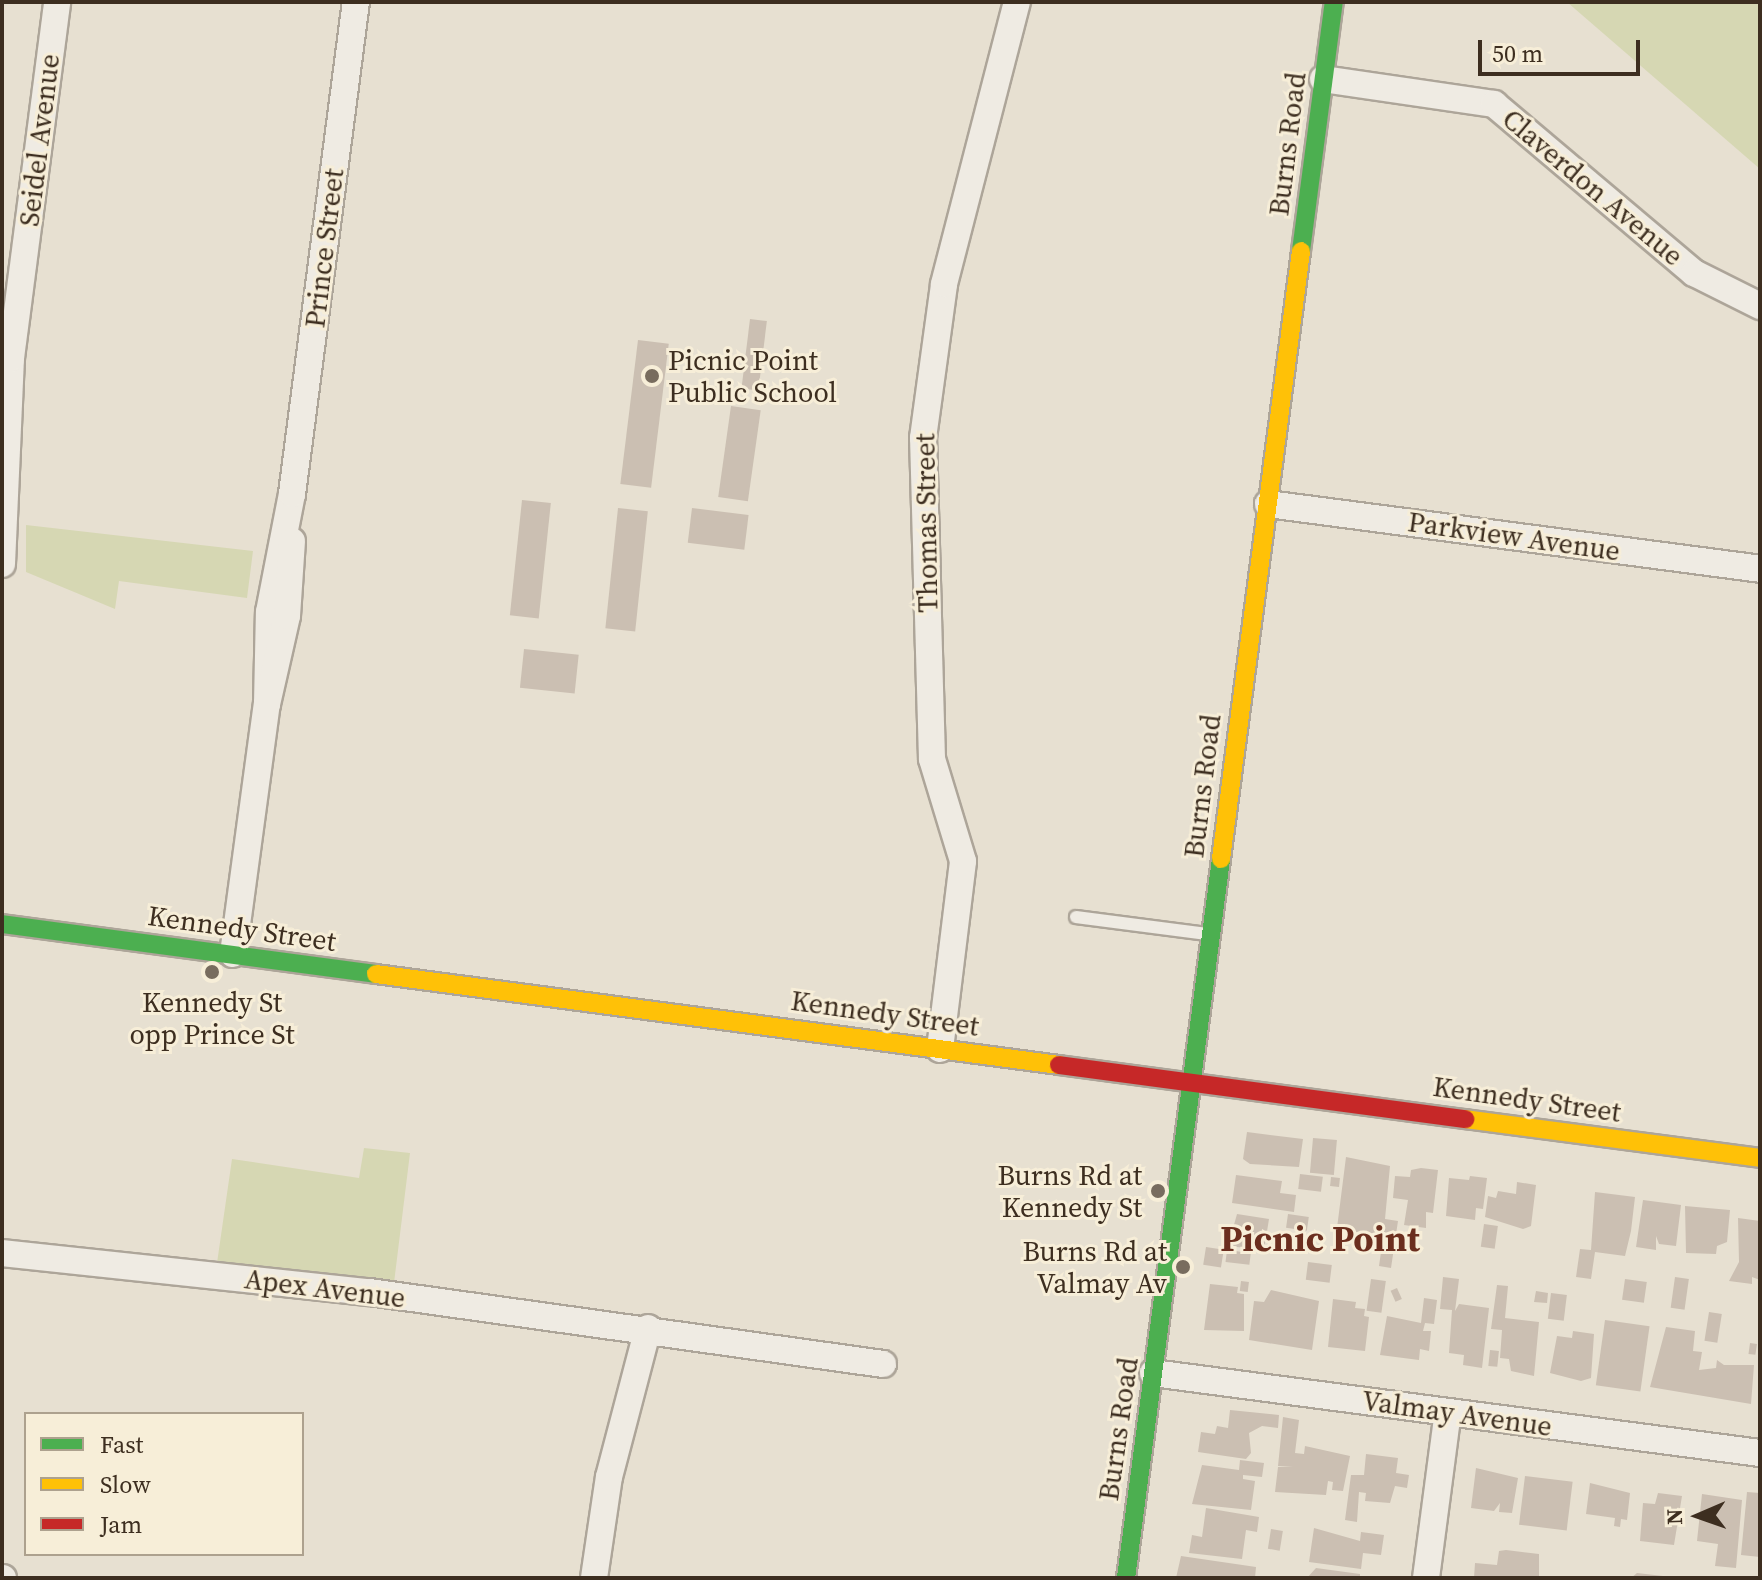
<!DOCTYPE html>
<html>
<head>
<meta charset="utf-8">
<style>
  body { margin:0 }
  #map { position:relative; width:1762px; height:1580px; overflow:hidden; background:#e7e0d1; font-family:"Source Serif 4",serif }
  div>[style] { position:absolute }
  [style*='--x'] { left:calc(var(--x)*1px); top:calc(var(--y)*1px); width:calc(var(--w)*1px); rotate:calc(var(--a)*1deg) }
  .green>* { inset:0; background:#d6d7b3 }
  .building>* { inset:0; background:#cbbfb2; transform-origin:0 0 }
  .roads { filter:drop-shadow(2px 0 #ada599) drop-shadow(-2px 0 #ada599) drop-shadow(0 2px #ada599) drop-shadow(0 -2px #ada599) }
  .lane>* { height:12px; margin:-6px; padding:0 6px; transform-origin:6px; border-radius:6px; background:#efebe3 }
  .street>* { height:26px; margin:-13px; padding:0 13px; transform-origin:13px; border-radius:13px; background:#efebe3 }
  .fast>* { height:18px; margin:-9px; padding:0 9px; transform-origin:9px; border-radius:9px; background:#4caf50 }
  .slow>* { height:18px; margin:-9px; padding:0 9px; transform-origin:9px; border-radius:9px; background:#ffc107 }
  .jam>* { height:18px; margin:-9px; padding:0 9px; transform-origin:9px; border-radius:9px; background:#c62828 }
  .dots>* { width:22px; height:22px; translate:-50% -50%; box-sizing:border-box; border:4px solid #f7eed8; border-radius:50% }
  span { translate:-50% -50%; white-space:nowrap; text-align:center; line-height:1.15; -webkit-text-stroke:6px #f7eed8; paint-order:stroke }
  .street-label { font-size:28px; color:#3d2e20 }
  .poi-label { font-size:28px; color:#3d2e20 }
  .left { translate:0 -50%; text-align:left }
  .right { translate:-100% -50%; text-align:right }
  .district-label { font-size:36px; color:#6b2e1e; font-weight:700 }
  .frame { position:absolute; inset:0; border:4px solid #3d2e20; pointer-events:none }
  .legend { position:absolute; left:24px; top:1412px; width:280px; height:144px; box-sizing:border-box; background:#f7eed8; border:2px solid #ada18e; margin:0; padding:10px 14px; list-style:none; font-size:24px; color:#3d2e20 }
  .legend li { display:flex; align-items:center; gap:16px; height:40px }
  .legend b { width:40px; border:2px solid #ada18e }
  .north { position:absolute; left:1658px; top:1476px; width:80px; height:80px; -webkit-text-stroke:6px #f7eed8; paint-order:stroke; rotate:268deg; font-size:22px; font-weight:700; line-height:32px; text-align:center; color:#3d2e20 }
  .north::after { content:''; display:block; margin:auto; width:28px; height:36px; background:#3d2e20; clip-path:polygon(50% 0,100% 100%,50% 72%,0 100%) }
  .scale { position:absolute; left:1478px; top:40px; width:162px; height:36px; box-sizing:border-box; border:4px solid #3d2e20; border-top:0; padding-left:10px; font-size:24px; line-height:28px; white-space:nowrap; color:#3d2e20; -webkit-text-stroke:6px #f7eed8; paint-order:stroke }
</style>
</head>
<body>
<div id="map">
  <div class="green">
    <i style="clip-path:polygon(1568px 2px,1760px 2px,1760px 169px,1567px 2px)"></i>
    <i style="clip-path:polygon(26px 525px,253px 551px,247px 598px,119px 581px,115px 609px,26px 572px)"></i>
    <i style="clip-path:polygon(364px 1148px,410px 1153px,394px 1283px,217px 1263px,232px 1159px,359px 1178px)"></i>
  </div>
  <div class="building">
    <i style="left:750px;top:319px;width:17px;height:70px;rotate:7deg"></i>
    <i style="left:638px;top:340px;width:31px;height:145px;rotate:7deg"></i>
    <i style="left:731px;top:406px;width:30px;height:92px;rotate:8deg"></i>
    <i style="left:522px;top:500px;width:29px;height:116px;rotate:6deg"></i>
    <i style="left:618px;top:508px;width:30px;height:121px;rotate:6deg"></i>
    <i style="left:692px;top:508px;width:57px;height:35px;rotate:7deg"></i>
    <i style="left:524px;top:649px;width:55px;height:39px;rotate:6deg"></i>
    <i style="clip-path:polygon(1247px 1132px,1303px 1139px,1299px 1167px,1250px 1164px,1243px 1159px)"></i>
    <i style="left:1313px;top:1138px;width:24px;height:35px;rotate:5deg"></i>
    <i style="clip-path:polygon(1346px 1157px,1390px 1166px,1385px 1219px,1398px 1221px,1391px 1268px,1379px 1266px,1385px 1224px,1380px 1237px,1337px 1228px)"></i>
    <i style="clip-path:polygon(1421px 1168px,1438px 1170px,1433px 1213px,1426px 1212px,1426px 1228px,1404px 1225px,1408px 1200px,1393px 1198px,1395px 1176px,1410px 1177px,1411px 1170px)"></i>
    <i style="left:1300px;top:1174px;width:23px;height:15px;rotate:7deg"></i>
    <i style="clip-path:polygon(1236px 1175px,1282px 1181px,1280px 1193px,1296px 1195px,1294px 1212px,1232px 1203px)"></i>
    <i style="clip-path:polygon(1470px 1176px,1487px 1178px,1483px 1209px,1476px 1208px,1475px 1220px,1446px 1216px,1449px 1178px,1469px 1180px)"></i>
    <i style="left:1331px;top:1177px;width:9px;height:9px;rotate:6deg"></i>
    <i style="clip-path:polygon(1517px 1182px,1536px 1185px,1531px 1226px,1523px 1229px,1485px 1217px,1488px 1196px,1496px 1198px,1498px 1191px,1516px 1194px)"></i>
    <i style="clip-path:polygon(1595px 1192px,1635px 1197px,1631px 1231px,1625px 1256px,1595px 1252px,1591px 1279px,1576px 1277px,1580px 1249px,1591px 1250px)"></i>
    <i style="clip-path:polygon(1643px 1200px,1681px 1205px,1676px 1246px,1659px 1244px,1656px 1236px,1656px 1250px,1636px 1247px)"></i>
    <i style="clip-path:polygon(1685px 1206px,1730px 1210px,1727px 1242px,1717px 1246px,1716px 1254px,1686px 1253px)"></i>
    <i style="clip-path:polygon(1237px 1214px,1269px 1219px,1264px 1250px,1228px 1246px)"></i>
    <i style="left:1288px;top:1214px;width:21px;height:14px;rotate:8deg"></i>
    <i style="clip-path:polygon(1738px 1218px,1760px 1221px,1760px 1280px,1752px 1277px,1752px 1284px,1729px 1281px,1739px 1262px)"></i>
    <i style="left:1484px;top:1224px;width:14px;height:23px;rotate:8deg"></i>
    <i style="left:1206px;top:1247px;width:18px;height:18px;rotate:9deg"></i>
    <i style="left:1227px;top:1250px;width:24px;height:12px;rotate:7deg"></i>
    <i style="left:1308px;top:1262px;width:24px;height:18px;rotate:7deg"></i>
    <i style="clip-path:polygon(1443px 1277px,1459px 1279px,1455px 1311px,1459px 1304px,1489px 1308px,1482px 1368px,1463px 1365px,1464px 1355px,1449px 1353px,1452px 1310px,1440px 1309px)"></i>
    <i style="left:1675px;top:1277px;width:14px;height:31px;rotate:8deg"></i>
    <i style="left:1371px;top:1279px;width:15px;height:32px;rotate:8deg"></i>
    <i style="left:1625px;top:1279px;width:22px;height:21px;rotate:8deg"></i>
    <i style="left:1241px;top:1281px;width:8px;height:10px;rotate:7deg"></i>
    <i style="clip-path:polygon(1210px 1284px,1238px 1287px,1237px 1293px,1244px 1294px,1244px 1331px,1204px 1330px)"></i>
    <i style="clip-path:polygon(1497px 1285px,1508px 1286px,1505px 1318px,1539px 1322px,1534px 1376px,1511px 1371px,1509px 1359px,1500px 1358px,1502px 1330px,1491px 1329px)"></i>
    <i style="left:1397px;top:1288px;width:12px;height:7px;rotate:66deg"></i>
    <i style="clip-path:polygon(1271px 1290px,1319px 1301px,1312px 1350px,1249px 1340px,1254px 1301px,1264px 1302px)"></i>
    <i style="clip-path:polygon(1536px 1291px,1548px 1293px,1547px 1303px,1534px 1302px)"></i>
    <i style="left:1551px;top:1293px;width:16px;height:26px;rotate:7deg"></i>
    <i style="clip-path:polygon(1424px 1298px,1437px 1300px,1434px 1324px,1425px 1323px,1423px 1331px,1431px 1331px,1429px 1351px,1420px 1349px,1419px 1360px,1380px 1355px,1387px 1316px,1421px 1323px)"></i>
    <i style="clip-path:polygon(1333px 1299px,1356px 1302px,1355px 1308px,1365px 1309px,1364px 1316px,1369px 1317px,1365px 1351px,1328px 1347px)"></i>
    <i style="left:1709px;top:1312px;width:13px;height:29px;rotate:9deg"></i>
    <i style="left:1605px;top:1320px;width:45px;height:66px;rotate:8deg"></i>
    <i style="clip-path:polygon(1666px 1327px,1695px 1331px,1693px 1351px,1702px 1352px,1699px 1370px,1716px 1368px,1717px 1360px,1724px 1365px,1754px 1365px,1751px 1404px,1650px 1387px)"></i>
    <i style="clip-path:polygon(1573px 1331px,1594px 1334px,1591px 1378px,1581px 1381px,1550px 1373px,1557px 1336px,1572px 1338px)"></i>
    <i style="left:1750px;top:1343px;width:7px;height:11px;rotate:8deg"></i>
    <i style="left:1490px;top:1350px;width:9px;height:16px;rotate:6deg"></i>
    <i style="clip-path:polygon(1230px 1410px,1279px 1415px,1278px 1428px,1262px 1426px,1249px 1433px,1251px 1453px,1246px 1459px,1198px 1452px,1201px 1432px,1215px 1434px,1217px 1426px,1228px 1428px)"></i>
    <i style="clip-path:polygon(1283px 1417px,1299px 1420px,1295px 1453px,1304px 1454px,1305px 1446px,1350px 1456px,1343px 1491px,1332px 1490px,1333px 1482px,1328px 1481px,1326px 1495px,1275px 1492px,1278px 1467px,1293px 1467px,1278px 1466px)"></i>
    <i style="clip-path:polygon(1366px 1454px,1398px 1458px,1396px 1473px,1409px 1475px,1407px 1488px,1395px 1486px,1390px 1503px,1365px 1501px,1366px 1493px,1359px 1492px,1357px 1522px,1345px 1520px,1351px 1475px,1364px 1475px)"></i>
    <i style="clip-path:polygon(1240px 1460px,1264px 1463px,1262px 1477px,1243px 1475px,1243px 1479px,1255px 1481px,1251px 1510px,1192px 1504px,1202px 1465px,1239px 1470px)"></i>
    <i style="clip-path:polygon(1476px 1468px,1518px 1478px,1512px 1513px,1499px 1512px,1500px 1503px,1494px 1511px,1471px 1508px)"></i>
    <i style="left:1525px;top:1476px;width:48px;height:49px;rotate:7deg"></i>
    <i style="clip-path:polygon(1590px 1483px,1630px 1493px,1627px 1520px,1621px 1519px,1620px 1527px,1614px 1526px,1615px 1518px,1586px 1514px)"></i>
    <i style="clip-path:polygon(1747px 1492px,1760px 1493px,1760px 1557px,1741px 1555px)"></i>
    <i style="clip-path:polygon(1658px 1493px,1682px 1496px,1674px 1545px,1640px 1541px,1643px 1503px,1655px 1504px)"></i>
    <i style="clip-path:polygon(1702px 1494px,1742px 1500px,1736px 1568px,1715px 1566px,1718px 1544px,1697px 1541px)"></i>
    <i style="clip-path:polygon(1206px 1508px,1259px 1517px,1257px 1532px,1246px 1530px,1242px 1559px,1189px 1553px,1192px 1535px,1202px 1537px)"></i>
    <i style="clip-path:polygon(1314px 1528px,1360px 1541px,1361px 1532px,1384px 1535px,1381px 1555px,1363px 1553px,1361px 1569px,1309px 1562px)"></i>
    <i style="left:1271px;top:1529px;width:12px;height:20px;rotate:9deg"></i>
    <i style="clip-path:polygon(1506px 1550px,1539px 1554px,1539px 1578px,1474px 1578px,1475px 1563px,1497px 1565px,1499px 1551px)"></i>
    <i style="clip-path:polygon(1181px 1556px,1256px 1567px,1255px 1578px,1176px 1578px)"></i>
    <i style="clip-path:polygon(1316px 1568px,1360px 1574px,1360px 1578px,1307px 1578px)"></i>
    <i style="clip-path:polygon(1637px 1573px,1663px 1576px,1663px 1578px,1631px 1578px)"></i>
  </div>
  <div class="roads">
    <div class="lane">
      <i style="--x:1076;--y:917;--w:132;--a:7.4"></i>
    </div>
    <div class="street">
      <i style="--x:1323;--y:79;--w:173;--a:8.3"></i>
      <i style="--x:1494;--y:104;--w:262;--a:40.2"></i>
      <i style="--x:1694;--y:273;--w:74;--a:26.6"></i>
      <i style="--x:1268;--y:504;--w:496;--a:7.5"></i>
      <i style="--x:2;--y:564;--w:206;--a:-87.5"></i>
      <i style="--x:11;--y:358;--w:359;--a:-82.6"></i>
      <i style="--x:267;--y:704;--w:92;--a:-88.8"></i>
      <i style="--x:269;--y:612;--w:120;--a:-79"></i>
      <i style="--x:292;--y:494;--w:496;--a:-82.6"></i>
      <i style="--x:233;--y:954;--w:252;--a:-82.3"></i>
      <i style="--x:267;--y:704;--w:90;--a:-77.2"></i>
      <i style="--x:287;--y:616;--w:75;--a:-86.2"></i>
      <i style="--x:940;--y:1049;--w:189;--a:-83"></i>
      <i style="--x:963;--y:861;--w:107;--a:-106.9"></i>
      <i style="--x:932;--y:759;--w:321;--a:-91.6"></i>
      <i style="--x:923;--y:438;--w:155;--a:-82.2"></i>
      <i style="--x:944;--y:284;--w:291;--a:-75.5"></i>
      <i style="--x:2;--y:1253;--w:369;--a:6.1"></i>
      <i style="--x:369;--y:1292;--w:519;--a:7.97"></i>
      <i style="--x:1153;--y:1373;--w:612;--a:7.51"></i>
      <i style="--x:2;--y:1578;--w:1;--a:0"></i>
      <i style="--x:594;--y:1578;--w:102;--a:-81.6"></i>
      <i style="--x:609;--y:1477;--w:154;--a:-75.3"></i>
      <i style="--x:1426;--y:1578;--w:167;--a:-82.5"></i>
    </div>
    <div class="fast">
      <i style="--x:1301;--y:251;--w:251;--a:-82.5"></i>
      <i style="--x:2;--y:924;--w:377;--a:7.6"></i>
      <i style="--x:1126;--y:1578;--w:725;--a:-82.47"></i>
    </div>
    <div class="slow">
      <i style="--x:1221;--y:859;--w:613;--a:-82.5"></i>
      <i style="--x:376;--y:974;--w:689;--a:7.59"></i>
      <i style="--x:1465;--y:1119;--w:298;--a:7.5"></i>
    </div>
    <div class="jam">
      <i style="--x:1059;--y:1065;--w:410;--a:7.6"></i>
    </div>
  </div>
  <div class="dots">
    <i style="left:652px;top:376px;background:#786c5e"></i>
    <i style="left:212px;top:972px;background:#786c5e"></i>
    <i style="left:1158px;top:1191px;background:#786c5e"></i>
    <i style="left:1183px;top:1267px;background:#786c5e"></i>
  </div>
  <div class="street-label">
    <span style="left:39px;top:140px;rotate:-83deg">Seidel Avenue</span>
    <span style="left:1287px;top:144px;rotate:-83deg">Burns Road</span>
    <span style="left:1593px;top:187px;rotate:40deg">Claverdon Avenue</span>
    <span style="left:324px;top:248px;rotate:-83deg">Prince Street</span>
    <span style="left:926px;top:523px;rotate:-91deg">Thomas Street</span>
    <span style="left:1514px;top:536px;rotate:8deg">Parkview Avenue</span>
    <span style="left:1202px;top:786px;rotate:-83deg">Burns Road</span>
    <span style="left:242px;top:928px;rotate:8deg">Kennedy Street</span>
    <span style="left:885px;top:1013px;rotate:8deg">Kennedy Street</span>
    <span style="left:1527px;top:1099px;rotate:8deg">Kennedy Street</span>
    <span style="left:325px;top:1288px;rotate:7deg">Apex Avenue</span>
    <span style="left:1457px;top:1413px;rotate:8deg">Valmay Avenue</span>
    <span style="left:1118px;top:1429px;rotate:-82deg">Burns Road</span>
  </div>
  <div class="poi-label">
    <span class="left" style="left:668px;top:376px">Picnic Point<br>Public School</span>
    <span style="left:212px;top:1018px">Kennedy St<br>opp Prince St</span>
    <span class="right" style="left:1142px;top:1191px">Burns Rd at<br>Kennedy St</span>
    <span class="right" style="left:1167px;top:1267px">Burns Rd at<br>Valmay Av</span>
  </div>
  <div class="district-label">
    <span style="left:1320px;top:1239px">Picnic Point</span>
  </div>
  <div class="frame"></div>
  <ul class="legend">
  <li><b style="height:10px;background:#4caf50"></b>Fast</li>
  <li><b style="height:10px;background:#ffc107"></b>Slow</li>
  <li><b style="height:10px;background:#c62828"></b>Jam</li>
  </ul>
  <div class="north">N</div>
  <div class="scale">50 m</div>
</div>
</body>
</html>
